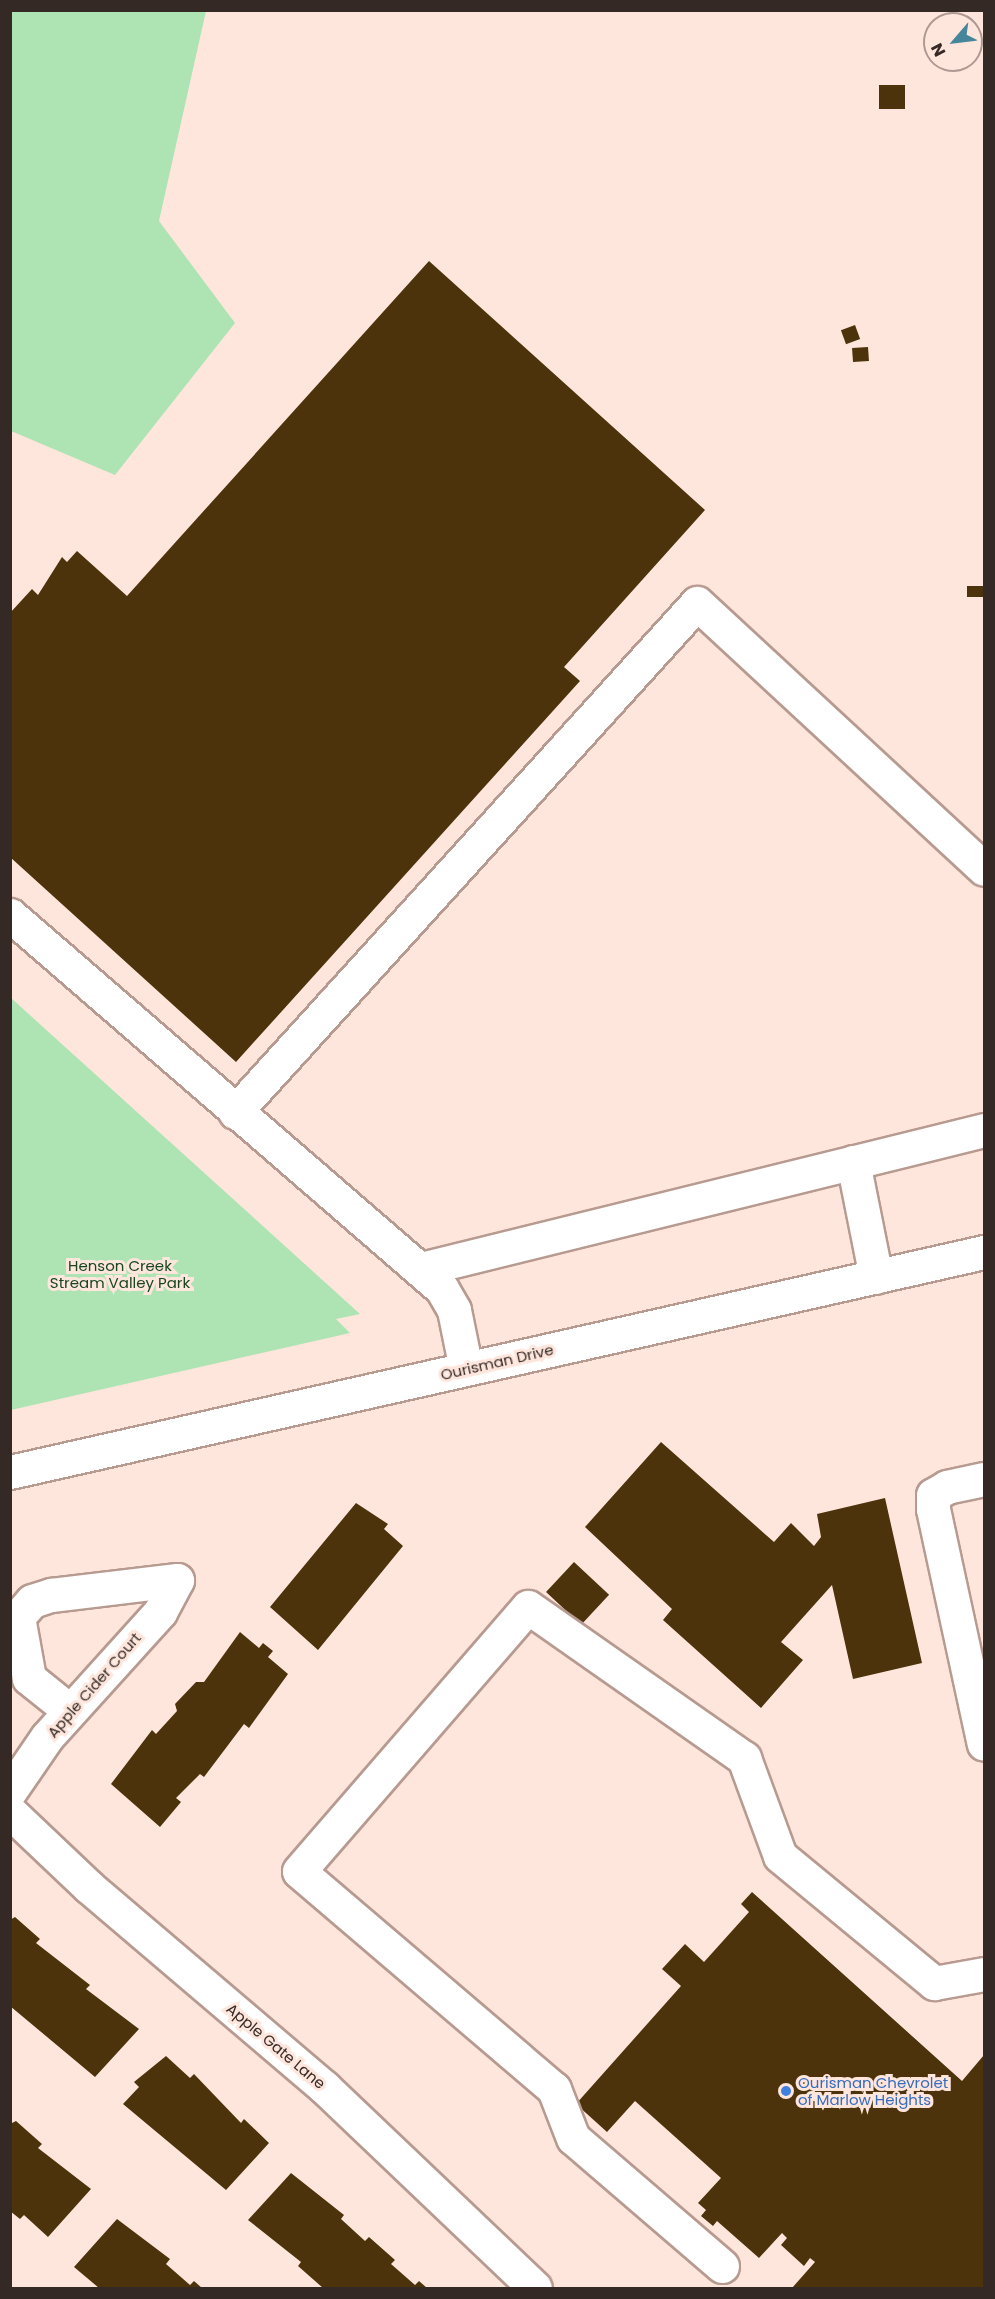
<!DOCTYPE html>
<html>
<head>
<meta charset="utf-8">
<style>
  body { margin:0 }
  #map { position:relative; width:995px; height:2299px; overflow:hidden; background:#ffe6dd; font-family:Poppins,sans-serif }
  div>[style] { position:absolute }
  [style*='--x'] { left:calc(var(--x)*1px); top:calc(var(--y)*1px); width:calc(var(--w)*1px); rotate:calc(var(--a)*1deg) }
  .green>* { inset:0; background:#aee3b3 }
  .building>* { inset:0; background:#4c330b; transform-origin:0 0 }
  .roads { filter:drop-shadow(2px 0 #b79a90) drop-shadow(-2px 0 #b79a90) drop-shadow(0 2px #b79a90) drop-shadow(0 -2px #b79a90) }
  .minor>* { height:33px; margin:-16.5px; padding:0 16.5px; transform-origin:16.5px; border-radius:16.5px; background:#fff }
  .dots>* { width:16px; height:16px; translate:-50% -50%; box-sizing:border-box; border:3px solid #ffe6dd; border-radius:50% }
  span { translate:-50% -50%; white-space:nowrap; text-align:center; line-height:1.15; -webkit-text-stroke:6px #ffe6dd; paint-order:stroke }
  .park-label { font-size:15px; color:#164620 }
  .street-label { font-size:15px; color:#342925 }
  .shop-label { font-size:15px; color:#366cbe }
  .left { translate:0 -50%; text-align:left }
  .frame { position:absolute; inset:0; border:12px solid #342925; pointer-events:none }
  .north { position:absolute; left:923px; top:12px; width:60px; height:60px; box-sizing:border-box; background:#ffe6dd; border:2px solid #ae9a93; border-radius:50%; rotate:242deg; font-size:16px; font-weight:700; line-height:24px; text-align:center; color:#342925 }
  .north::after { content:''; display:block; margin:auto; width:21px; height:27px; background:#46869a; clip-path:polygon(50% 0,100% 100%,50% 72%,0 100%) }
</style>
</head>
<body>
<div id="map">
  <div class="green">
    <i style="clip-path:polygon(10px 11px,206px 11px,159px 221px,235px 323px,115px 475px,11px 431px)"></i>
    <i style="clip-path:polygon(11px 998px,360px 1314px,336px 1319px,350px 1333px,11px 1410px)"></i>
  </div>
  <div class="building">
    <i style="left:879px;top:85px;width:26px;height:24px"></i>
    <i style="clip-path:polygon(429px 261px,705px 510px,564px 667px,580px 681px,236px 1062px,10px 857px,10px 613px,32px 589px,38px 595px,62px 557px,67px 562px,77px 551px,127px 596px)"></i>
    <i style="left:855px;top:325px;width:15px;height:15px;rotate:70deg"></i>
    <i style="left:868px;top:347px;width:14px;height:16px;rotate:86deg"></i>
    <i style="left:984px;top:586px;width:11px;height:17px;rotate:90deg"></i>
    <i style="clip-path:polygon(661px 1442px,774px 1542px,791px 1523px,814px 1546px,821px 1537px,817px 1514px,885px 1498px,922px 1663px,853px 1679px,832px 1585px,781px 1642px,803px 1660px,761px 1708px,663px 1620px,672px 1609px,585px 1527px)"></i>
    <i style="clip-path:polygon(356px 1503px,388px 1524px,384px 1529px,403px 1546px,318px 1650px,270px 1607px)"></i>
    <i style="left:574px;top:1562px;width:48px;height:41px;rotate:43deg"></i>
    <i style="clip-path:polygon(240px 1632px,259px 1648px,263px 1643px,273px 1651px,268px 1657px,288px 1674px,249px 1728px,244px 1724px,204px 1777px,200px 1774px,176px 1798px,181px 1802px,160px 1827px,111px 1784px,152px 1730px,156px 1734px,177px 1711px,175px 1704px,196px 1682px,204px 1682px)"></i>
    <i style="clip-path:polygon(752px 1892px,962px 2081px,984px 2055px,984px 2288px,792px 2288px,815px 2262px,810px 2258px,804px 2266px,781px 2245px,787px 2238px,782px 2233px,759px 2258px,717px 2221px,713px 2226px,701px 2216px,706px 2210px,698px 2203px,721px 2178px,635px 2101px,607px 2132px,576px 2104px,681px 1986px,662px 1969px,685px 1944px,704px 1962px,749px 1912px,741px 1904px)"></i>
    <i style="clip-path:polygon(15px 1917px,40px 1939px,36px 1943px,90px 1985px,86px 1989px,139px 2029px,95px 2077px,10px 2006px,10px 1920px)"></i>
    <i style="clip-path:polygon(166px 2056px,190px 2078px,194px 2074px,241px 2123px,244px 2119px,269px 2143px,226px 2190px,123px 2104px,139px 2087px,134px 2082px)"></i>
    <i style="clip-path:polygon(16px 2121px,42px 2144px,38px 2148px,91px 2189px,48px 2237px,24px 2215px,20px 2219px,10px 2211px,10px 2124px)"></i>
    <i style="clip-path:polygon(291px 2173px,344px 2215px,341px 2219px,365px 2241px,369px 2237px,395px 2260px,391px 2264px,415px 2285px,419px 2281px,427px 2288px,323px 2288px,298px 2266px,301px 2262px,248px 2220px)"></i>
    <i style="clip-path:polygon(117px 2219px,170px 2259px,166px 2264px,190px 2285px,194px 2281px,202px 2288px,99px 2288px,74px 2267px)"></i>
  </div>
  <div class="roads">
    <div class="minor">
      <i style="--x:10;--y:915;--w:571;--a:40.88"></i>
      <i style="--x:442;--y:1289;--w:24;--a:60"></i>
      <i style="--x:454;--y:1310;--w:60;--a:78.5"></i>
      <i style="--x:235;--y:1112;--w:687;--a:-47.77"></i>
      <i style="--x:697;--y:603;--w:391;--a:42.8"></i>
      <i style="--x:853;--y:1162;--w:117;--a:78.7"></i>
      <i style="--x:421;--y:1269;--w:580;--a:-13.87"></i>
      <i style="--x:10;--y:1472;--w:999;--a:-12.73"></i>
      <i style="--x:984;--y:1479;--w:38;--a:168"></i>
      <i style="--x:947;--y:1487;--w:16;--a:150"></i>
      <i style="--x:933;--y:1495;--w:14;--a:90"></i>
      <i style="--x:933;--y:1509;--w:240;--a:77.8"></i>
      <i style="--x:70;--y:1711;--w:53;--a:-141.2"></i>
      <i style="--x:29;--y:1678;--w:62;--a:-100.2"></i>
      <i style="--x:18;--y:1617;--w:21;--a:-49"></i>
      <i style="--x:32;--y:1601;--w:20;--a:-18"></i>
      <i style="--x:51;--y:1595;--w:127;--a:-6.8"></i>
      <i style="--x:10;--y:1791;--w:65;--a:-55.6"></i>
      <i style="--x:47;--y:1737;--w:169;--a:-47.9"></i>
      <i style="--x:160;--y:1612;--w:36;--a:-62"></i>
      <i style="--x:10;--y:1812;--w:109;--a:43.5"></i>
      <i style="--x:89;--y:1887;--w:309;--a:40.4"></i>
      <i style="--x:324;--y:2087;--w:291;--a:43.6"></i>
      <i style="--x:722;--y:2266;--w:196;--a:-139.3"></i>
      <i style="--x:573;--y:2138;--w:53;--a:-111.2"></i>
      <i style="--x:554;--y:2089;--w:335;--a:-139.5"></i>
      <i style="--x:299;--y:1871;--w:349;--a:-49.1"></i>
      <i style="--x:528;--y:1607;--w:264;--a:35"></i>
      <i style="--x:744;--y:1758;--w:104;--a:69.8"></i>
      <i style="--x:780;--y:1856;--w:200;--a:39.5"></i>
      <i style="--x:934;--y:1983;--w:51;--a:-10.2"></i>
    </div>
  </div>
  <div class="dots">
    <i style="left:786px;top:2091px;background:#3f7fe0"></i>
  </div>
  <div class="park-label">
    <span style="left:120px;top:1274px">Henson Creek<br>Stream Valley Park</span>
  </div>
  <div class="street-label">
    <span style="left:497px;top:1362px;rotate:-13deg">Ourisman Drive</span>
    <span style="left:94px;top:1685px;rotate:-49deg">Apple Cider Court</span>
    <span style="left:276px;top:2046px;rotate:40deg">Apple Gate Lane</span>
  </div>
  <div class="shop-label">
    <span class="left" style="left:798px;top:2091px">Ourisman Chevrolet<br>of Marlow Heights</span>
  </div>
  <div class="frame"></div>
  <div class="north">N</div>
</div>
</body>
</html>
